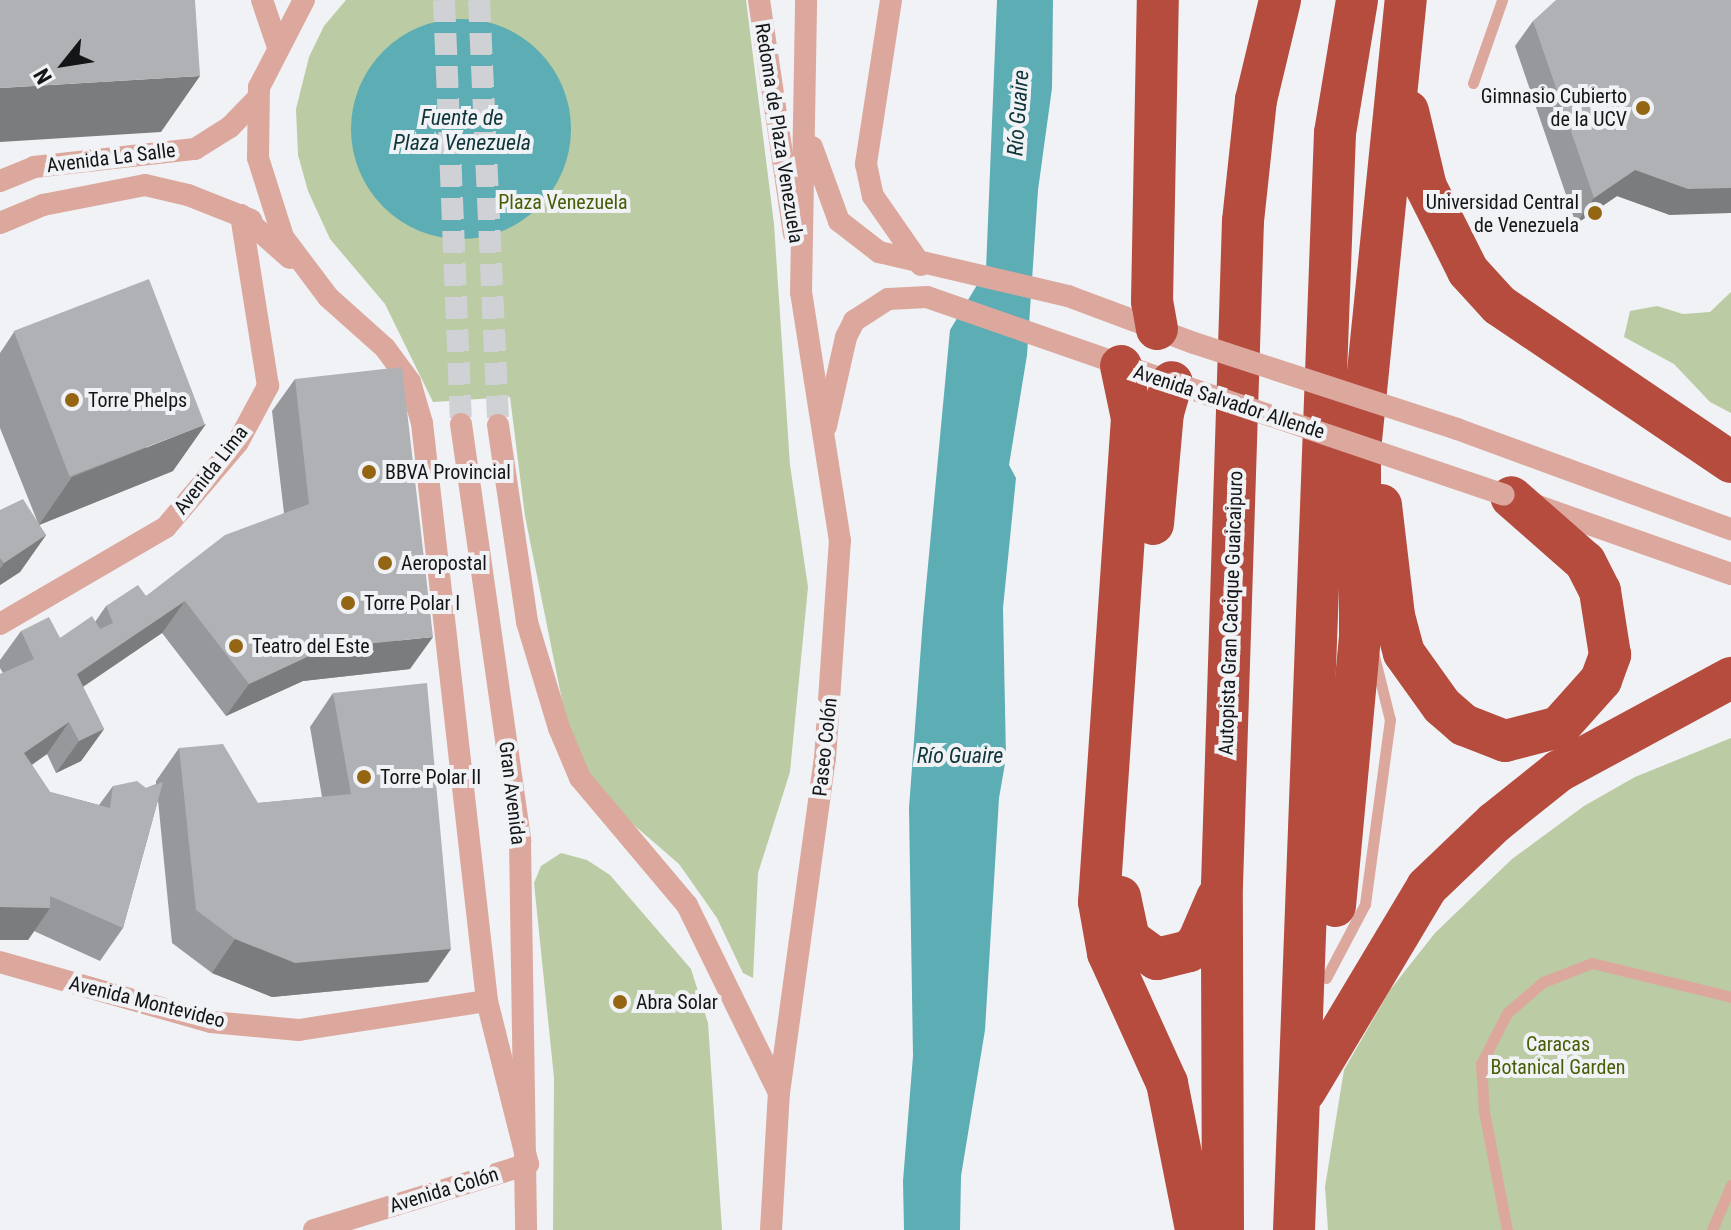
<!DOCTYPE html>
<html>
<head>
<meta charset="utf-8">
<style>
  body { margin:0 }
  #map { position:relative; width:1731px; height:1230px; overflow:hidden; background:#f0f2f5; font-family:"Roboto Condensed",sans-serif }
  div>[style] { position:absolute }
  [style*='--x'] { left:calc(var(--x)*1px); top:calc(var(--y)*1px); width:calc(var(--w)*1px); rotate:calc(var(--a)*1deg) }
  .green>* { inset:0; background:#bbcba3 }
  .water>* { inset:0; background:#5cadb4 }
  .round { border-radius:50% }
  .minor-tunnel>* { height:22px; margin-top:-11px; transform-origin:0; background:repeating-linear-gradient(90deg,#cfd1d4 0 22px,transparent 0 33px) }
  .service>* { height:11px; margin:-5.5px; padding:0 5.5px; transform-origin:5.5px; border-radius:5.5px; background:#dca89e }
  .minor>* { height:22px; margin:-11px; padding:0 11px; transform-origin:11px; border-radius:11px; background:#dca89e }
  .motorway>* { height:42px; margin:-21px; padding:0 21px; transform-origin:21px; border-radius:21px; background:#b54c3d }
  .minor-bridge>* { height:22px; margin:-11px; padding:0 11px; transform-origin:11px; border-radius:11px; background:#dca89e }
  .wall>* { inset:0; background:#97989b }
  .shaded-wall>* { inset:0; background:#7b7c7e }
  .building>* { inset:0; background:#b0b1b4; transform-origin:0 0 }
  .dots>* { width:22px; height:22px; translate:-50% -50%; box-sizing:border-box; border:4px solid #f0f2f5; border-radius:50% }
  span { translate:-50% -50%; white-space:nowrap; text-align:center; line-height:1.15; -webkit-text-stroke:8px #f0f2f5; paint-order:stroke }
  .poi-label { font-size:20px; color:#141516 }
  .right { translate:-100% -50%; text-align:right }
  .left { translate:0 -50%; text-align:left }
  .street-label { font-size:20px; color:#141516 }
  .park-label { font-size:20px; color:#475e05 }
  .water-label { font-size:22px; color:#0e363a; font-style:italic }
  .north { position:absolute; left:24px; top:24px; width:80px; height:80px; -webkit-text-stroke:6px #f0f2f5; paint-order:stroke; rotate:240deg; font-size:22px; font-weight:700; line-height:32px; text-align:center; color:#141516 }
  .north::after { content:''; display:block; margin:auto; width:28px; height:36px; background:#141516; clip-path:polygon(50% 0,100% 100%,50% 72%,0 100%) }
</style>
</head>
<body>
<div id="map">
  <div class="green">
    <i style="clip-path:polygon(346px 0,746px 0,774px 224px,790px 465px,808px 587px,790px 772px,758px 873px,753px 978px,743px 973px,717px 918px,679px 864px,597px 793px,567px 725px,525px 516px,510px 397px,433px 402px,385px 304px,330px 239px,308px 191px,298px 155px,296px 109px,309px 57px,324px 26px)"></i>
    <i style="clip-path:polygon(1731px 292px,1731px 413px,1710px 402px,1674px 364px,1624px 337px,1630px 311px,1657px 306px,1683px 314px,1710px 312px)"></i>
    <i style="clip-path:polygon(1731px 738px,1731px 1230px,1328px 1230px,1325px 1187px,1344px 1070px,1390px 990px,1435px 933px,1512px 859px,1584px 806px,1635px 777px)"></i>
    <i style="clip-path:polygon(561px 853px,587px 860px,610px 875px,691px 969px,708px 1023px,722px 1230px,553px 1230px,554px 1078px,534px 883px,541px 866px)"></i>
  </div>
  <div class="water">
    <i style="clip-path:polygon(997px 0,1053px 0,1052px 88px,1038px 190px,1027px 355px,1009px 465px,1016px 478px,1003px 608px,1006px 758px,999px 798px,985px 1030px,961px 1176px,960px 1230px,904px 1230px,903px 1181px,913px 1056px,909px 808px,923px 619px,950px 330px,986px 270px)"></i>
    <i class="round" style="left:351px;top:19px;width:220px;height:220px"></i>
  </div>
  <div class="minor-tunnel">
    <i style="--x:444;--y:0;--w:424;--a:87.7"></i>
    <i style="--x:479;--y:0;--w:425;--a:87.4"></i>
  </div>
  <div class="service">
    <i style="--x:1473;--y:83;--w:88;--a:-70.7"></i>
    <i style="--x:1326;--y:978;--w:84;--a:-62.2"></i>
    <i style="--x:1365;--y:904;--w:186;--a:-82.3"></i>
    <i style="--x:1390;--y:720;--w:66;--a:-104"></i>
    <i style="--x:1507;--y:1230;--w:120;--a:-101"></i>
    <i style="--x:1484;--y:1112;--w:48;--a:-93.6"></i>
    <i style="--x:1481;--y:1064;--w:57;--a:-63"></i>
    <i style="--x:1507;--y:1013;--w:48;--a:-40.7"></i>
    <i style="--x:1543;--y:982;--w:53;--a:-21.2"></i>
    <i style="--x:1592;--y:963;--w:143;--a:13.7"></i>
    <i style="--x:1712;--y:1230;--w:49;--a:-67.1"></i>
  </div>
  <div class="minor">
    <i style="--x:262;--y:0;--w:50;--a:71.2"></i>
    <i style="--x:304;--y:0;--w:98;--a:117.3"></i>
    <i style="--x:259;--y:87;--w:71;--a:90.8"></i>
    <i style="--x:258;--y:158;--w:83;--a:72.4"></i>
    <i style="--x:283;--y:237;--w:75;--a:53.1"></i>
    <i style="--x:328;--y:297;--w:76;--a:41.8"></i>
    <i style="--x:385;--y:348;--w:42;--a:53.7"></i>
    <i style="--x:410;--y:382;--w:43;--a:73.7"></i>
    <i style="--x:422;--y:423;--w:582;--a:83.58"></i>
    <i style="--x:487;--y:1001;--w:168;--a:75.9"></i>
    <i style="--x:759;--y:0;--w:236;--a:81.5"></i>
    <i style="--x:891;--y:0;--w:166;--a:98.7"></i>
    <i style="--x:866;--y:164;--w:33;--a:78"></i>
    <i style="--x:873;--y:196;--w:84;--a:55.2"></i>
    <i style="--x:812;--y:147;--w:79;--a:70"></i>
    <i style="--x:839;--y:221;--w:51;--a:37.8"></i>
    <i style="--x:879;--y:252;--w:194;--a:13.1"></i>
    <i style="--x:1068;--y:296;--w:134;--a:20.5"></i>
    <i style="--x:0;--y:181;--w:37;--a:-22"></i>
    <i style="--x:34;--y:167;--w:162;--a:-6.4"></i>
    <i style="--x:195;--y:149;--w:41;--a:-32.2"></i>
    <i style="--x:230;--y:127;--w:36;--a:-46"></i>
    <i style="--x:0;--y:223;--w:47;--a:-22.7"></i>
    <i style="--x:43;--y:205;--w:104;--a:-11.1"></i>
    <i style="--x:145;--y:185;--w:44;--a:13.1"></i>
    <i style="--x:188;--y:195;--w:68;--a:21.6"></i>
    <i style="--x:461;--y:424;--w:421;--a:81.9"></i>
    <i style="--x:520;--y:841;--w:389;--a:89.1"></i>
    <i style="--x:498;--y:425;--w:199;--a:81.6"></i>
    <i style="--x:527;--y:622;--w:111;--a:73.2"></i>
    <i style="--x:559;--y:728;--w:54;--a:67.2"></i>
    <i style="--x:580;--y:778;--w:166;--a:49.9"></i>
    <i style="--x:687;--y:905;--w:209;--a:63.9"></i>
    <i style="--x:826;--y:426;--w:91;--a:-77.3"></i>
    <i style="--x:846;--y:337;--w:18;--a:-63"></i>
    <i style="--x:854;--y:321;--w:40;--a:-32.9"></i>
    <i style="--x:888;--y:299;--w:39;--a:-3"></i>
    <i style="--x:927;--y:297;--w:262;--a:19.2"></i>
    <i style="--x:1457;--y:429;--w:292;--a:20.1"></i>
    <i style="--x:1535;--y:505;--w:208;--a:19.4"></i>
    <i style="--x:0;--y:624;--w:192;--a:-30.3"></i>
    <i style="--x:166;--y:527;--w:111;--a:-49.7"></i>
    <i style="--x:238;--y:442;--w:64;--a:-61.8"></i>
    <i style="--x:268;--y:386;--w:173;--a:-99"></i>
    <i style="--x:241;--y:215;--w:65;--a:41.3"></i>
    <i style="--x:0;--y:962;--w:219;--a:15.9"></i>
    <i style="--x:211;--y:1022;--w:88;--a:5.2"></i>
    <i style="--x:299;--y:1030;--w:190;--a:-8.8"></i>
    <i style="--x:314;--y:1230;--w:224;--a:-17.1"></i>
    <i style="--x:771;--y:1230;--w:137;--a:-86.7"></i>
    <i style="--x:779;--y:1093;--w:337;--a:-82.2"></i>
    <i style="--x:825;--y:759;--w:219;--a:-86.1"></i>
    <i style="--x:840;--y:541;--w:251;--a:-98.9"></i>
    <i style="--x:801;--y:293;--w:293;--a:-89"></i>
  </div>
  <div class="motorway">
    <i style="--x:1408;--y:111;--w:78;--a:76.7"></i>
    <i style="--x:1426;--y:187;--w:94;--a:63.4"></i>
    <i style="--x:1468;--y:271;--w:46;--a:47.6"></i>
    <i style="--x:1499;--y:305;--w:280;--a:34.1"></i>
    <i style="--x:1157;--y:329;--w:27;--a:-100"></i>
    <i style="--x:1152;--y:302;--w:302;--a:-88.9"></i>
    <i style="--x:1121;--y:366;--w:53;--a:78.1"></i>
    <i style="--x:1132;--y:418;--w:485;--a:93.9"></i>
    <i style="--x:1099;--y:902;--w:52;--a:80"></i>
    <i style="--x:1108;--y:953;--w:143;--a:65.6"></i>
    <i style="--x:1167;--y:1083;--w:150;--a:78.8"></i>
    <i style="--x:1381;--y:505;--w:112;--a:83.3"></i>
    <i style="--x:1394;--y:616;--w:38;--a:75"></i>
    <i style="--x:1404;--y:653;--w:65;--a:54.4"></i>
    <i style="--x:1442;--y:706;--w:29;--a:41"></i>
    <i style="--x:1464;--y:725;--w:44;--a:21.3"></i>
    <i style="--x:1505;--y:741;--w:56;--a:-14.5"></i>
    <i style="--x:1559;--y:727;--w:63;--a:-48.2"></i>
    <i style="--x:1601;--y:680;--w:27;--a:-70"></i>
    <i style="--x:1610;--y:655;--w:65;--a:-98.9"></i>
    <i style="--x:1600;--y:591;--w:33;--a:-117"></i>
    <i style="--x:1585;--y:562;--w:98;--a:-138.7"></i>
    <i style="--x:1153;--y:524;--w:111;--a:-84.9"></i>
    <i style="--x:1163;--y:413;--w:32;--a:-74"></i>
    <i style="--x:1120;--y:897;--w:43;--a:77.9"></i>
    <i style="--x:1129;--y:939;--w:34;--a:36"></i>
    <i style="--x:1157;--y:959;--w:33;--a:-14"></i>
    <i style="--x:1189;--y:951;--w:13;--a:-45"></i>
    <i style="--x:1198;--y:942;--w:48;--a:-66.6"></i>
    <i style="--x:1335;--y:906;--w:273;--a:-84.7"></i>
    <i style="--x:1360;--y:634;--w:184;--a:-90"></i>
    <i style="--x:1360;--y:450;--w:452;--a:-84.2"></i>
    <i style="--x:1305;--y:1091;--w:238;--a:-59.1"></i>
    <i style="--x:1427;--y:887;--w:93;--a:-43.7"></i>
    <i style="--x:1494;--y:823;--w:83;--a:-38.7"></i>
    <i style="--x:1559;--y:771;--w:196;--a:-28.4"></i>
    <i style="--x:1223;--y:1230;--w:345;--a:-90.2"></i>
    <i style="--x:1222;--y:885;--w:664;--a:-88.19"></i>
    <i style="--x:1243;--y:221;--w:122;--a:-83.9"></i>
    <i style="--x:1256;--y:100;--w:103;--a:-76.5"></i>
    <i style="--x:1294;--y:1230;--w:1098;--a:-87.86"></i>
    <i style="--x:1335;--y:133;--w:135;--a:-80.6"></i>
  </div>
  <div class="minor-bridge">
    <i style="--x:1194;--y:343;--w:277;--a:18.1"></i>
    <i style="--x:1174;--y:383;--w:348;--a:18.7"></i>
  </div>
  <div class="wall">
    <i style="clip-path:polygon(1533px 21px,1670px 215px,1617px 196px,1576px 224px,1515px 46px)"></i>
    <i style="clip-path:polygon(14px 332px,173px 471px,39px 525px,46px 535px,20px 572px,0 585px,0 510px,38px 523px,0 428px,0 353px)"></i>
    <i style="clip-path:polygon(295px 379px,410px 669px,303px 681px,226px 716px,162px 633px,83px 687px,104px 729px,81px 761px,56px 773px,47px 754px,32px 765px,50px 792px,99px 805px,113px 786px,146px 788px,156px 784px,156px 781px,179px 748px,258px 803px,322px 797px,310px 727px,333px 693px,428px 982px,272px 997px,212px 973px,172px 943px,158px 800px,123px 928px,100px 961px,34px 931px,28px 940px,0 940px,0 674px,3px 673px,0 668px,0 660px,21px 631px,60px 638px,95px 622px,106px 606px,146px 596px,284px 513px,272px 411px)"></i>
  </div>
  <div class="shaded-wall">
    <i style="clip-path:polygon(200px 76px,161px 132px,0 142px,0 88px)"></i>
    <i style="clip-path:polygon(1635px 170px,1731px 188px,1731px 213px,1670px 215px,1617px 196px,1576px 224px,1594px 198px)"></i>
    <i style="clip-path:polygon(206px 424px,173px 471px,39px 525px,72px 477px)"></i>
    <i style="clip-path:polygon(46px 535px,20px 572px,0 585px,0 569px,4px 563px)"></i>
    <i style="clip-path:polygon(185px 601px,162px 633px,54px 706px,77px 674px)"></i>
    <i style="clip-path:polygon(433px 637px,410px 669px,303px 681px,226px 716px,249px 684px,326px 648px)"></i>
    <i style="clip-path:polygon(69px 722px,47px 754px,1px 785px,24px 753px)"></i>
    <i style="clip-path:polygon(104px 729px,81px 761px,56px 773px,79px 741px)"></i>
    <i style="clip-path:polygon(0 907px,50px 908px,28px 940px,0 940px)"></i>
    <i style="clip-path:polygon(235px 939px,451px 949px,428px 982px,272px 997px,212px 973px)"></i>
  </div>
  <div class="building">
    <i style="clip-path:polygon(0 0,195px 0,200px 76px,0 88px)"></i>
    <i style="clip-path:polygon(1556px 0,1731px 0,1731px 188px,1688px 189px,1635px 170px,1594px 198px,1533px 21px)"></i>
    <i style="left:149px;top:279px;width:156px;height:145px;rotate:69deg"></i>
    <i style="clip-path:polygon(402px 367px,433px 637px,326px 648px,249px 684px,185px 601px,77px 674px,104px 729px,79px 741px,69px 722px,24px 753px,50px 792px,110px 808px,113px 786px,137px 781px,146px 788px,163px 782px,123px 928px,50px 896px,50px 908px,0 907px,0 674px,34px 659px,21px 631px,49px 617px,60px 638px,92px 616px,100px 629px,113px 623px,106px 606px,138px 585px,146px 596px,225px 535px,309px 504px,295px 379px)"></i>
    <i style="clip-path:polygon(23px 499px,46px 535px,4px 563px,0 558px,0 510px)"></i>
    <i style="clip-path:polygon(427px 683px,451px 949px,295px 963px,235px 939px,196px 910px,179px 748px,223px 744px,258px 803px,351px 794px,333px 693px)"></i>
  </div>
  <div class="dots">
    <i style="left:1643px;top:108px;background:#946513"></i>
    <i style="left:1595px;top:213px;background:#946513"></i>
    <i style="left:72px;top:400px;background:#946513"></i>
    <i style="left:369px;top:472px;background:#946513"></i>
    <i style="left:385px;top:563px;background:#946513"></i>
    <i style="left:348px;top:603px;background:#946513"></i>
    <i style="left:236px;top:646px;background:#946513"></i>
    <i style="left:364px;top:777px;background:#946513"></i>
    <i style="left:620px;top:1002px;background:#946513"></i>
  </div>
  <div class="poi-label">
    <span class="right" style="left:1627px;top:108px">Gimnasio Cubierto<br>de la UCV</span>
    <span class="right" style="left:1579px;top:214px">Universidad Central<br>de Venezuela</span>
    <span class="left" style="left:88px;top:400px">Torre Phelps</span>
    <span class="left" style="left:385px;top:472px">BBVA Provincial</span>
    <span class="left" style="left:401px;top:563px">Aeropostal</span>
    <span class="left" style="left:364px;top:603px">Torre Polar I</span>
    <span class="left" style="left:252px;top:646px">Teatro del Este</span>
    <span class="left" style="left:380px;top:777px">Torre Polar II</span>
    <span class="left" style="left:636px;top:1002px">Abra Solar</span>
  </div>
  <div class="street-label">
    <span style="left:779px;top:133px;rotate:81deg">Redoma de Plaza Venezuela</span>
    <span style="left:111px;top:158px;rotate:-7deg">Avenida La Salle</span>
    <span style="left:1229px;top:402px;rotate:18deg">Avenida Salvador Allende</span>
    <span style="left:211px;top:470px;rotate:-52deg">Avenida Lima</span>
    <span style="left:1231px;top:613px;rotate:-88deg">Autopista Gran Cacique Guaicaipuro</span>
    <span style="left:825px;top:747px;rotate:-84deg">Paseo Colón</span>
    <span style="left:512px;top:793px;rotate:83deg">Gran Avenida</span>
    <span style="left:147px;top:1002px;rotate:14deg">Avenida Montevideo</span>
    <span style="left:444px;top:1190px;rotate:-17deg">Avenida Colón</span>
  </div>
  <div class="park-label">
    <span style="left:563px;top:202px">Plaza Venezuela</span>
    <span style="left:1558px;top:1056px">Caracas<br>Botanical Garden</span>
  </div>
  <div class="water-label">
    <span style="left:1018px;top:113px;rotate:-86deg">Río Guaire</span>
    <span style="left:462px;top:130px">Fuente de<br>Plaza Venezuela</span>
    <span style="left:960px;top:756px">Río Guaire</span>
  </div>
  <div class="north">N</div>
</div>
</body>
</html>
